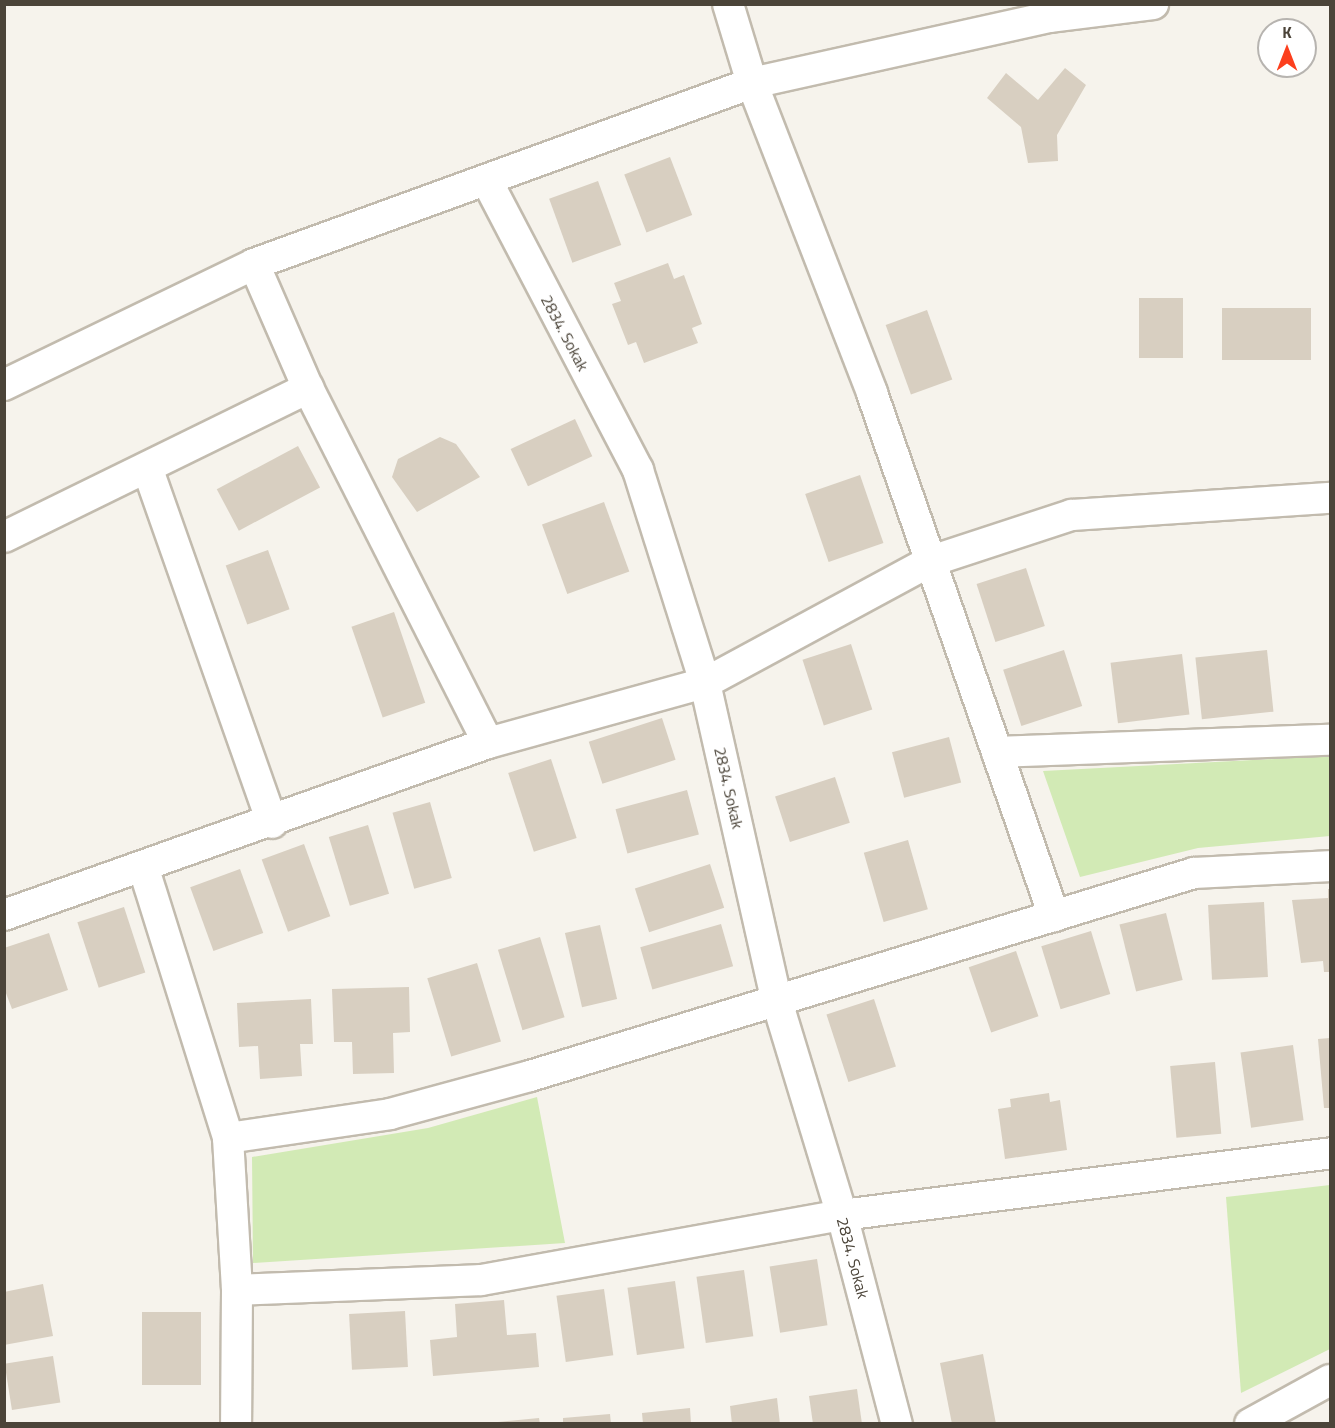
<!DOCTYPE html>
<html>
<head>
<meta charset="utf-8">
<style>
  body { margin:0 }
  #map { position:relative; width:1335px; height:1428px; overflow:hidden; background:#f6f3ec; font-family:"Titillium Web",sans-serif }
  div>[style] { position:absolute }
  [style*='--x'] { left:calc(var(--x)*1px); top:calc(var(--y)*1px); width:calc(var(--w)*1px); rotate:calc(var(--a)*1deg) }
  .green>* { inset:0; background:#d2eab5 }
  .building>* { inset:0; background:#d8cfc1; transform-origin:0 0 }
  .roads { filter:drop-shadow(2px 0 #c2bbae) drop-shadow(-2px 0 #c2bbae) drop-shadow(0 2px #c2bbae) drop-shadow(0 -2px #c2bbae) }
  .street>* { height:30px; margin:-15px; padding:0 15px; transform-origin:15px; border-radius:15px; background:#fff }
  span { translate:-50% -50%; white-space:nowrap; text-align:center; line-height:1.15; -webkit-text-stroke:5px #fff; paint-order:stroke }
  .street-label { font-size:16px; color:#4b4439 }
  .frame { position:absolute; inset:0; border:6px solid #4b4439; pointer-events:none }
  .north { position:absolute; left:1257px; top:18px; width:60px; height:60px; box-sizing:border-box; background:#fff; border:2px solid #b7b4b0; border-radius:50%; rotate:0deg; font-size:16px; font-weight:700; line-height:24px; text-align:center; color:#4b4439 }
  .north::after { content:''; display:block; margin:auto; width:21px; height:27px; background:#fc3f1d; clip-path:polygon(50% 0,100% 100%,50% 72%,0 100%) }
</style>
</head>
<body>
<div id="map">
  <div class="green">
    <i style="clip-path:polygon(1330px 756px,1330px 836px,1198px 848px,1080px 877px,1043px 771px)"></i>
    <i style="clip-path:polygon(537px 1097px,565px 1243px,253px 1263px,252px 1157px,428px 1128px)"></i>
    <i style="clip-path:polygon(1330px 1185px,1330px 1349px,1241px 1393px,1226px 1197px)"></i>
  </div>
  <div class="building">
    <i style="clip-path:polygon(1065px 68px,1086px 85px,1057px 135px,1058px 161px,1028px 163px,1021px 127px,987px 98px,1006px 73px,1038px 100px)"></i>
    <i style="left:670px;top:157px;width:62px;height:49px;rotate:69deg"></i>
    <i style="left:598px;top:181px;width:68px;height:52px;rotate:70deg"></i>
    <i style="clip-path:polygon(668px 263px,674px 279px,684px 275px,702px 324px,692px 328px,698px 343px,644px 363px,636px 342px,628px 345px,612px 304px,621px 301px,614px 283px)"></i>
    <i style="left:1139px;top:298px;width:44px;height:60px"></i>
    <i style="left:1222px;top:308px;width:89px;height:52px"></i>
    <i style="left:927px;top:310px;width:74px;height:44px;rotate:70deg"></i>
    <i style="left:575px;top:419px;width:41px;height:71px;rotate:65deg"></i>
    <i style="clip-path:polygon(440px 437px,456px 444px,480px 477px,417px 512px,392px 477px,398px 459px)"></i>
    <i style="left:298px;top:446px;width:47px;height:92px;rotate:62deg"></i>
    <i style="left:860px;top:475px;width:72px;height:58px;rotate:71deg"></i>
    <i style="left:604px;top:502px;width:74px;height:66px;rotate:70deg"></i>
    <i style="left:268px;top:550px;width:63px;height:45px;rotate:70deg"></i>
    <i style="left:1026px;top:568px;width:61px;height:52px;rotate:72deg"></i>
    <i style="left:394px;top:612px;width:96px;height:45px;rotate:71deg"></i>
    <i style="left:851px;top:644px;width:69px;height:51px;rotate:72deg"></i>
    <i style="left:1064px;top:650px;width:59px;height:64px;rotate:72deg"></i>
    <i style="left:1267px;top:650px;width:62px;height:72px;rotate:84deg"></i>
    <i style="left:1182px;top:654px;width:61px;height:72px;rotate:83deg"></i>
    <i style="left:662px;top:718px;width:44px;height:77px;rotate:72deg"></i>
    <i style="left:949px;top:737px;width:47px;height:59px;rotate:75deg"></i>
    <i style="left:551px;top:759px;width:83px;height:45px;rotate:72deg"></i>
    <i style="left:835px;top:777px;width:48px;height:63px;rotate:72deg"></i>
    <i style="left:687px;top:790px;width:46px;height:74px;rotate:75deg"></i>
    <i style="left:430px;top:802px;width:79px;height:39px;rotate:74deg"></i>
    <i style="left:368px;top:825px;width:72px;height:41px;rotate:73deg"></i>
    <i style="left:908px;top:840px;width:72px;height:46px;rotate:74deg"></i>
    <i style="left:304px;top:844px;width:77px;height:45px;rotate:70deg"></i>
    <i style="left:710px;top:864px;width:46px;height:79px;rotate:72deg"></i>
    <i style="left:240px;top:869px;width:68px;height:53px;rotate:70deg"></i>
    <i style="clip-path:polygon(1328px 889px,1330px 889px,1330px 972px,1324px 972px,1323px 961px,1301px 963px,1292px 900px,1328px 898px)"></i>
    <i style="left:1264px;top:902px;width:75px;height:56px;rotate:87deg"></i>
    <i style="left:124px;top:907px;width:69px;height:49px;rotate:72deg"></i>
    <i style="left:1166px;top:913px;width:69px;height:48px;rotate:76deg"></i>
    <i style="left:721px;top:924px;width:44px;height:84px;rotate:74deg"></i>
    <i style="left:600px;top:925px;width:76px;height:36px;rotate:77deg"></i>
    <i style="left:1091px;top:931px;width:66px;height:52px;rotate:73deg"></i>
    <i style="clip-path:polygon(49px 933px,68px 990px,12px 1009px,4px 988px,4px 948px)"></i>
    <i style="left:540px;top:937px;width:84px;height:44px;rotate:73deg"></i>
    <i style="left:1016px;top:951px;width:69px;height:50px;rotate:71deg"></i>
    <i style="left:477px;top:963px;width:82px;height:52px;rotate:73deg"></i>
    <i style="clip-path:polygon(409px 987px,410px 1032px,393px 1033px,394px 1073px,353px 1074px,352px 1042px,334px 1042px,332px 989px)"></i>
    <i style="clip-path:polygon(311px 999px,313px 1044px,300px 1044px,302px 1076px,260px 1079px,258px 1046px,239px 1047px,237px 1003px)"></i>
    <i style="left:874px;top:999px;width:71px;height:50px;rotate:72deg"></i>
    <i style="clip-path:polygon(1330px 1038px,1330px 1108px,1324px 1108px,1318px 1039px)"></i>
    <i style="left:1293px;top:1045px;width:76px;height:53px;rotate:82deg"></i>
    <i style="left:1215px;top:1062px;width:72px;height:45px;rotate:85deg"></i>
    <i style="clip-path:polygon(1049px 1093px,1050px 1102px,1060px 1100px,1067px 1150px,1005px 1159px,998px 1109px,1011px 1107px,1010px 1099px)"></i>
    <i style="left:817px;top:1259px;width:67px;height:48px;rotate:81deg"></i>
    <i style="left:744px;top:1270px;width:67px;height:48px;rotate:82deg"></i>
    <i style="left:675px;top:1281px;width:68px;height:48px;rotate:82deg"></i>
    <i style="clip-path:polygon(43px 1284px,53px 1336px,4px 1345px,4px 1292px)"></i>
    <i style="left:604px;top:1289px;width:67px;height:48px;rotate:82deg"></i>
    <i style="clip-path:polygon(504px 1300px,507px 1335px,536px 1333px,539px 1367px,433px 1376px,430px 1340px,457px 1337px,455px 1304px)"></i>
    <i style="left:405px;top:1311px;width:56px;height:56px;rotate:87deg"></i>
    <i style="left:142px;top:1312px;width:59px;height:73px"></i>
    <i style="clip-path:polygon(983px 1354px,996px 1424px,952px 1424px,940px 1363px)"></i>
    <i style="left:53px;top:1356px;width:47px;height:49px;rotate:81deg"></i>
    <i style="clip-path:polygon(857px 1389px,862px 1424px,813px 1424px,809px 1396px)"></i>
    <i style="clip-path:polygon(777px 1398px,780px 1424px,732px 1424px,730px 1406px)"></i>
    <i style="clip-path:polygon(690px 1408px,691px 1424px,643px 1424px,642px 1413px)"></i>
    <i style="clip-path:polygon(610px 1414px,611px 1424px,563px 1424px,563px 1418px)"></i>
    <i style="clip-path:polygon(539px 1418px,540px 1424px,498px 1424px,498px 1422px)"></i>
  </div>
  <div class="roads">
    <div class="street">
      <i style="--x:728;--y:4;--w:83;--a:73.1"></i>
      <i style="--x:752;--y:83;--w:332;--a:68.8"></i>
      <i style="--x:872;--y:393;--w:554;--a:70.81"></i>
      <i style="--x:487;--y:181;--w:326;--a:62.4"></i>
      <i style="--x:638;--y:470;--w:223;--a:72.5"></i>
      <i style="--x:705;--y:683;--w:323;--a:77.3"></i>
      <i style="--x:776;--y:998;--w:227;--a:73.1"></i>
      <i style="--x:842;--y:1215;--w:216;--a:75.3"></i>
      <i style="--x:254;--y:264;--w:135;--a:66.5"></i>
      <i style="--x:308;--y:388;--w:398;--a:63.1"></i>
      <i style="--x:4;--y:385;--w:278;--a:-25.8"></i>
      <i style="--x:254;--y:264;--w:530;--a:-19.97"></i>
      <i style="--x:752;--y:83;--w:304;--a:-12.5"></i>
      <i style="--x:1049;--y:17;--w:105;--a:-7.1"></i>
      <i style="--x:148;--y:470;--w:374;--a:70.6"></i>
      <i style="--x:4;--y:537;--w:339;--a:-26.1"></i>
      <i style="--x:997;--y:752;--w:333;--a:-2.1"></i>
      <i style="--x:143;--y:866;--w:285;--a:72.6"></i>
      <i style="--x:228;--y:1138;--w:152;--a:86.6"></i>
      <i style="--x:237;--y:1290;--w:134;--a:90.4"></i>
      <i style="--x:4;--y:915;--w:514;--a:-19.56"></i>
      <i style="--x:488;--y:743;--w:225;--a:-15.5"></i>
      <i style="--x:705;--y:683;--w:257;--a:-28.4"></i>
      <i style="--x:931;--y:561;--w:148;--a:-18.1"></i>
      <i style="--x:1072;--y:515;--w:259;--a:-3.8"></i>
      <i style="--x:228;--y:1138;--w:164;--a:-8.4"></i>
      <i style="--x:390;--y:1114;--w:145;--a:-15.2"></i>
      <i style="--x:530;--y:1076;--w:694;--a:-17"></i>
      <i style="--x:1194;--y:873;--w:136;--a:-2.9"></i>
      <i style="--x:237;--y:1290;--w:244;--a:-2.3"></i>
      <i style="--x:481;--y:1280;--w:367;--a:-10.2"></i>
      <i style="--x:842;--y:1215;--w:492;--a:-7.2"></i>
      <i style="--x:1250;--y:1424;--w:91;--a:-28.8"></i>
    </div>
  </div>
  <div class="street-label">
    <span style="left:565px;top:333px;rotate:62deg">2834. Sokak</span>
    <span style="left:729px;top:788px;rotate:77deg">2834. Sokak</span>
    <span style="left:853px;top:1258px;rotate:75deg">2834. Sokak</span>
  </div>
  <div class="frame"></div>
  <div class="north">K</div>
</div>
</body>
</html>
